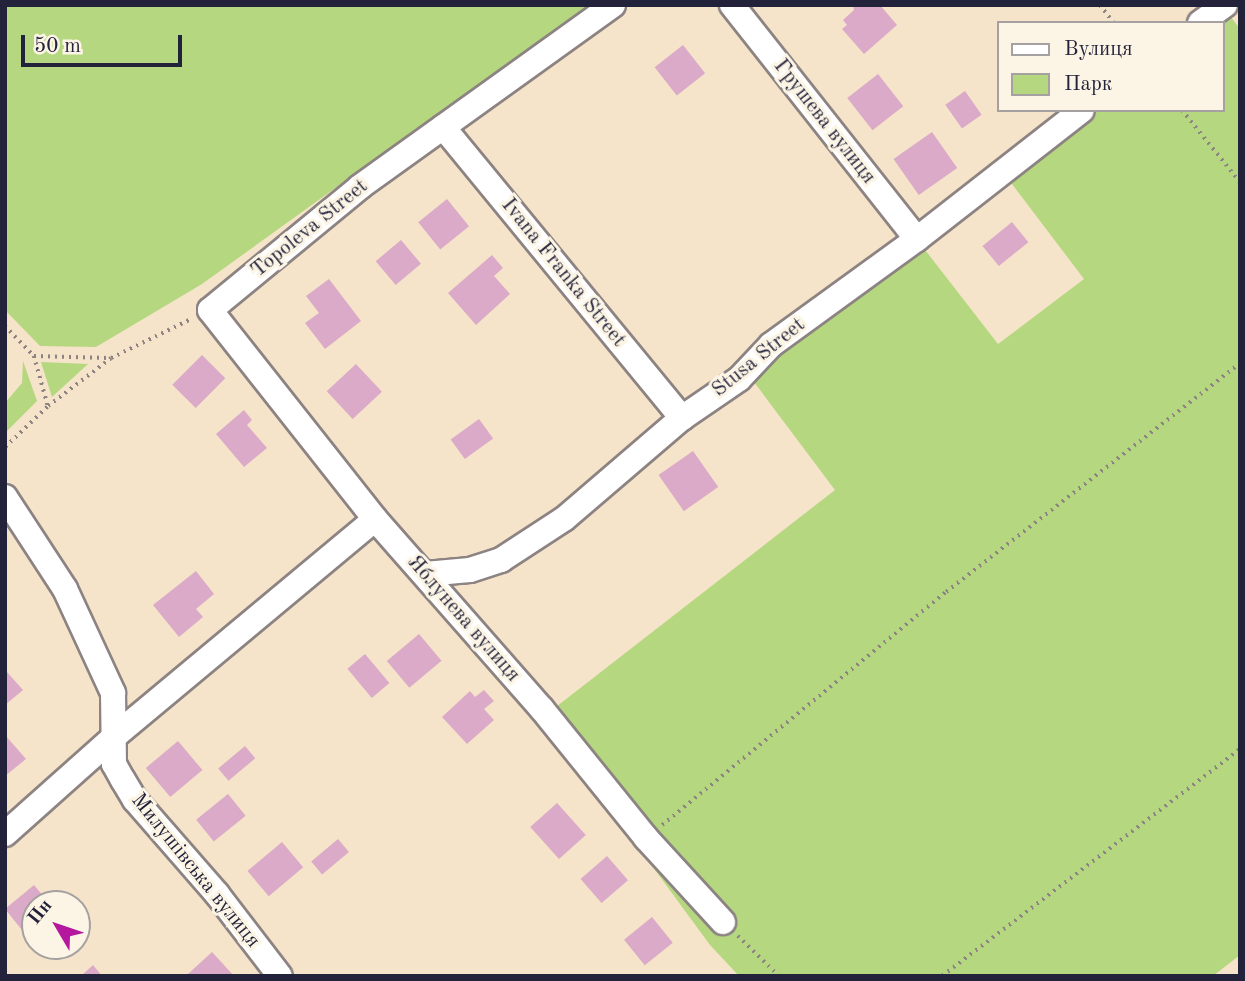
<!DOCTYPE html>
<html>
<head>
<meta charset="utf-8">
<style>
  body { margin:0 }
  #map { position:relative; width:1245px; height:981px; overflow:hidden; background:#f5e4c9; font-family:"Old Standard TT",serif }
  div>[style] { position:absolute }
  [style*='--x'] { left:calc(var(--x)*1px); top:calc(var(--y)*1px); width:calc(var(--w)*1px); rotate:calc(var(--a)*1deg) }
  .green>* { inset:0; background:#b5d77f }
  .building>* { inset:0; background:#daaac8; transform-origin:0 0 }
  .path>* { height:3.5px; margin-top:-1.75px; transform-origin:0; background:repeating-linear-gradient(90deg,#8c8382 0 2px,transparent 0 7px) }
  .roads { filter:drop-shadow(2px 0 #8c8382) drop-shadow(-2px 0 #8c8382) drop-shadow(0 2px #8c8382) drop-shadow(0 -2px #8c8382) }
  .street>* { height:24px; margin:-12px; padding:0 12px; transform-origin:12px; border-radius:12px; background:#fff }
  span { translate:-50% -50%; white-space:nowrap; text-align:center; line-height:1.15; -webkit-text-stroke:6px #fcf5e5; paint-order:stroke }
  .street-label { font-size:21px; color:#22223b }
  .frame { position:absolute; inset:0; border:7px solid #22223b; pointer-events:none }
  .legend { position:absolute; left:997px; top:21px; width:228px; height:91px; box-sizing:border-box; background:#fcf5e5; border:2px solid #a5a1a1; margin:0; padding:9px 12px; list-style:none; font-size:21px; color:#22223b }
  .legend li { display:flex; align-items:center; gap:14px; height:35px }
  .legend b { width:35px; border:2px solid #a5a1a1 }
  .north { position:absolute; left:21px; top:890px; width:70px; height:70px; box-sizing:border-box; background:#fcf5e5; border:2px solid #a5a1a1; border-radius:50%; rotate:309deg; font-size:19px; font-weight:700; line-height:28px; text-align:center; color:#22223b }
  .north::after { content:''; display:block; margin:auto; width:24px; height:32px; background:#b5179e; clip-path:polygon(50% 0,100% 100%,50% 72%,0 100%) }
  .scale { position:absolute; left:21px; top:35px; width:161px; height:32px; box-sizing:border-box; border:4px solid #22223b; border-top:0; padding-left:9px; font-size:21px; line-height:24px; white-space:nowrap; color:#22223b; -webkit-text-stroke:5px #fcf5e5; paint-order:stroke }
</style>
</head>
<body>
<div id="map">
  <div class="green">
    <i style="clip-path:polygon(5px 5px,590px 5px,202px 284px,96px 347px,40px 346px,5px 310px)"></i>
    <i style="clip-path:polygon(1231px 17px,1240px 29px,1240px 955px,1213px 976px,739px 976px,710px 945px,543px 717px,835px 490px,751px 378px,776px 351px,922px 246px,998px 344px,1084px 279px,1009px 180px,1095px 110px,1222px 110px,1222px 23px)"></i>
    <i style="clip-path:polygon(23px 361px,37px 401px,5px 433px,5px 403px,22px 383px)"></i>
    <i style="clip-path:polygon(41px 362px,88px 364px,52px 397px)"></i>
  </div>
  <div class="building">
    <i style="clip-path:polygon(853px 5px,880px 5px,897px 25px,864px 54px,842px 29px,847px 25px,843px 20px,854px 10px)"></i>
    <i style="left:683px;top:45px;width:36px;height:36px;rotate:52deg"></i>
    <i style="left:878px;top:74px;width:41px;height:39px;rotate:52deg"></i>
    <i style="left:965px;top:91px;width:29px;height:24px;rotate:55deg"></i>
    <i style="left:932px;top:132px;width:44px;height:47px;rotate:55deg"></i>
    <i style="left:447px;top:199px;width:35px;height:37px;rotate:51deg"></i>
    <i style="left:1012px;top:222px;width:26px;height:38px;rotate:51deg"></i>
    <i style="left:401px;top:240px;width:31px;height:33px;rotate:50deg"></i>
    <i style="clip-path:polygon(492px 255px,503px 268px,494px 276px,510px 294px,476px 325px,448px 293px)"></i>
    <i style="clip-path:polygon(329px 279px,361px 321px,325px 349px,305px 323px,319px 313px,306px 296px)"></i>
    <i style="left:202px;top:355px;width:33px;height:42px;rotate:45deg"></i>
    <i style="left:356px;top:364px;width:38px;height:40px;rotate:47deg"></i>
    <i style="clip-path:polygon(244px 410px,252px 420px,247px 425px,267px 448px,244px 467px,216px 434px)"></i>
    <i style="left:479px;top:419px;width:24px;height:35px;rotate:54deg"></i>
    <i style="left:693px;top:451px;width:44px;height:42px;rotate:55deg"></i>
    <i style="clip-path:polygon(196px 571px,214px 594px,196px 609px,203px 617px,179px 637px,153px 605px)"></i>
    <i style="left:419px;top:634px;width:35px;height:42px;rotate:50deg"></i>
    <i style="left:365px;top:654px;width:38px;height:23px;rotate:50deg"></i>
    <i style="clip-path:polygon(7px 672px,23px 690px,5px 705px,5px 673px)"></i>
    <i style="clip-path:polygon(484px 690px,494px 701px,484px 709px,494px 720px,467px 744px,442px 717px,470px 691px,475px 697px)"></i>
    <i style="clip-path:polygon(5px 735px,26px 759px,5px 776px)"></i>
    <i style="left:178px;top:741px;width:38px;height:42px;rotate:50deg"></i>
    <i style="left:245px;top:746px;width:16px;height:35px;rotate:50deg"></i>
    <i style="left:228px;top:794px;width:28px;height:41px;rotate:51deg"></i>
    <i style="left:557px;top:803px;width:43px;height:36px;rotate:48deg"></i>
    <i style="left:338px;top:839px;width:17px;height:35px;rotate:50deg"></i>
    <i style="left:282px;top:842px;width:33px;height:45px;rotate:50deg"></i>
    <i style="left:607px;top:856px;width:32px;height:35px;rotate:49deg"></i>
    <i style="clip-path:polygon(34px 885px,50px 904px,35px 904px,35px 928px,26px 935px,5px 909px)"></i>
    <i style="left:652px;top:917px;width:33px;height:36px;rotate:51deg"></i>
    <i style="clip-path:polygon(212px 952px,234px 976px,189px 976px,188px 974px)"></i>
    <i style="clip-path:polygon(93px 965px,102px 976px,81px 976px)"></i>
  </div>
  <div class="path">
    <i style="--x:1100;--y:5;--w:23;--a:52"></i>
    <i style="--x:1182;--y:110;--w:92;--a:51.1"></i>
    <i style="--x:5;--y:326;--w:42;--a:46"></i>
    <i style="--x:34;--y:356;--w:52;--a:74.4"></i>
    <i style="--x:34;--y:356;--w:75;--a:1.5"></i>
    <i style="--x:5;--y:447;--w:59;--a:-43.6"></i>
    <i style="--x:48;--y:406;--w:79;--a:-37.3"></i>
    <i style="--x:111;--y:358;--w:87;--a:-26"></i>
    <i style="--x:662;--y:825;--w:367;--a:-39.4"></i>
    <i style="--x:946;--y:592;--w:373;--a:-37.9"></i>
    <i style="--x:738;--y:936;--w:57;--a:44.3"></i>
    <i style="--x:942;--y:976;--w:375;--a:-37.3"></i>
  </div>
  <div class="roads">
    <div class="street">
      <i style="--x:613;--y:5;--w:312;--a:144.3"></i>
      <i style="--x:360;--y:187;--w:194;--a:140.6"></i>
      <i style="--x:210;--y:310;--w:266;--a:51.7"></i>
      <i style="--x:375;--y:519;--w:253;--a:48.7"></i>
      <i style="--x:542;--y:709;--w:166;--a:51.1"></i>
      <i style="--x:646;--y:838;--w:114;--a:47.5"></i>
      <i style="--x:732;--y:5;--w:298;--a:51.7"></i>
      <i style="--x:1200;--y:23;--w:31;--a:-36"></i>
      <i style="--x:443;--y:127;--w:377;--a:50.6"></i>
      <i style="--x:5;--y:497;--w:110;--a:56.9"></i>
      <i style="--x:65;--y:589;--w:115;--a:65.2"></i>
      <i style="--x:113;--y:693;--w:71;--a:89.2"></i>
      <i style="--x:114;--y:764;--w:18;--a:61"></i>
      <i style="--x:123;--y:780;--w:23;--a:59"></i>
      <i style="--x:135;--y:800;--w:125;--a:48.9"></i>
      <i style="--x:217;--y:894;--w:103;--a:52.5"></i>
      <i style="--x:425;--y:574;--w:45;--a:-5.1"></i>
      <i style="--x:470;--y:570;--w:33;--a:-18"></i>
      <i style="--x:501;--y:560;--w:75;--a:-33.1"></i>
      <i style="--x:564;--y:519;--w:155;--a:-40.6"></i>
      <i style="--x:682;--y:418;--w:69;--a:-34.4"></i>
      <i style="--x:739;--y:379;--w:47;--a:-46.7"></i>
      <i style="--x:771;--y:345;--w:180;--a:-36"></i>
      <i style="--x:917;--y:239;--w:209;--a:-38"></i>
      <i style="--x:5;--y:834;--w:149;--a:-41.7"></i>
      <i style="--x:116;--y:735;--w:337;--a:-39.8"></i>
    </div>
  </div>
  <div class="street-label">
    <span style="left:824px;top:122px;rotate:52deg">Грушева вулиця</span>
    <span style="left:310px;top:229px;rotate:-39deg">Topoleva Street</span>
    <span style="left:563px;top:273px;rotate:51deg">Ivana Franka Street</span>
    <span style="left:759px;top:358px;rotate:-39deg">Stusa Street</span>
    <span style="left:463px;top:619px;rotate:49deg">Яблунева вулиця</span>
    <span style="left:195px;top:871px;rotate:51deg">Милушівська вулиця</span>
  </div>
  <div class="frame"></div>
  <ul class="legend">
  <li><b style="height:9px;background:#fff"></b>Вулиця</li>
  <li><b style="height:19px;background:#b5d77f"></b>Парк</li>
  </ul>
  <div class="north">Пн</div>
  <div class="scale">50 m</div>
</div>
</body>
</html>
